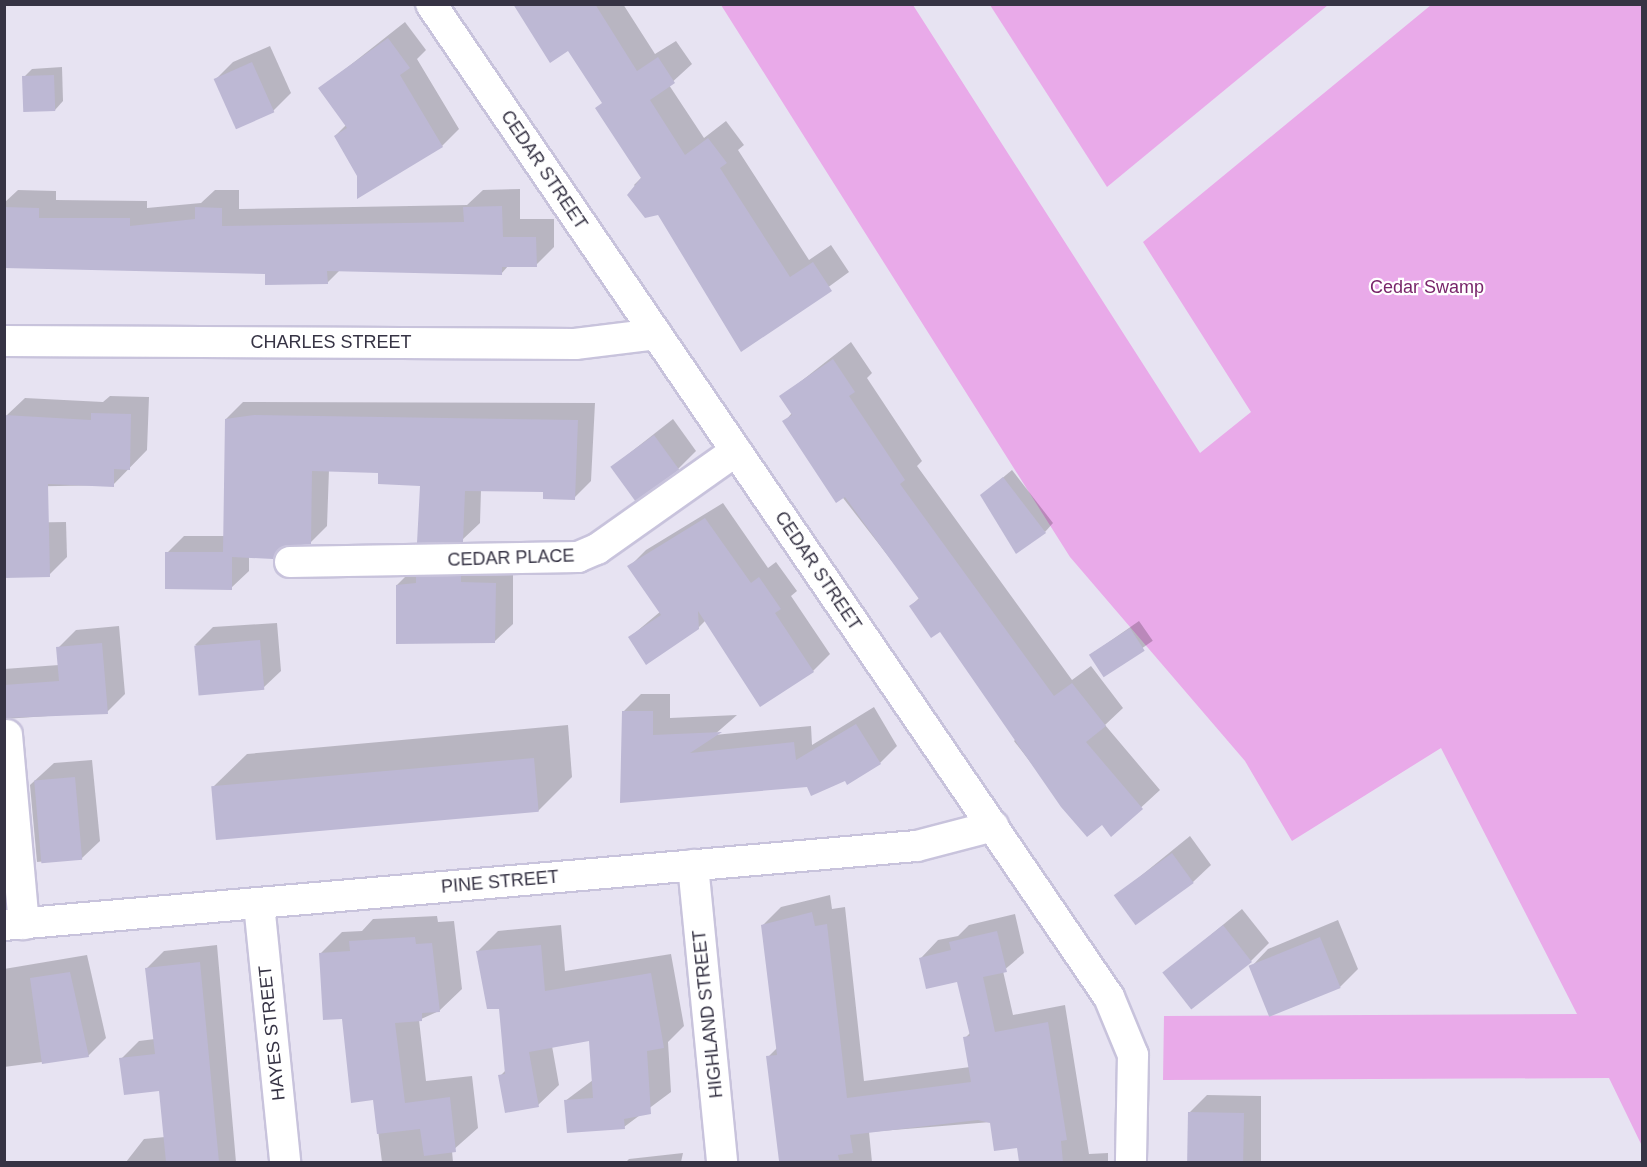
<!DOCTYPE html>
<html>
<head>
<meta charset="utf-8">
<style>
  body { margin:0 }
  #map { position:relative; width:1647px; height:1167px; overflow:hidden; background:#e7e3f2; font-family:Helvetica,sans-serif }
  div>[style] { position:absolute }
  [style*='--x'] { left:calc(var(--x)*1px); top:calc(var(--y)*1px); width:calc(var(--w)*1px); rotate:calc(var(--a)*1deg) }
  .green>* { inset:0; background:#e9aae9 }
  .shadow>* { inset:0; background:#0003; transform-origin:0 0 }
  .building>* { inset:0; background:#bdb8d4; transform-origin:0 0 }
  .roads { filter:drop-shadow(2px 0 #c8c3dc) drop-shadow(-2px 0 #c8c3dc) drop-shadow(0 2px #c8c3dc) drop-shadow(0 -2px #c8c3dc) }
  .street>* { height:30px; margin:-15px; padding:0 15px; transform-origin:15px; border-radius:15px; background:#fff }
  span { translate:-50% -50%; white-space:nowrap; text-align:center; line-height:1.15; -webkit-text-stroke:4.5px #fff; paint-order:stroke }
  .street-label { font-size:18px; color:#363344 }
  .park-label { font-size:18px; color:#78256a }
  .frame { position:absolute; inset:0; border:6px solid #363344; pointer-events:none }
</style>
</head>
<body>
<div id="map">
  <div class="green">
    <i style="clip-path:polygon(721px 5px,913px 5px,1200px 453px,1251px 412px,1143px 242px,1431px 5px,1642px 5px,1642px 1146px,1609px 1078px,1163px 1080px,1164px 1016px,1577px 1014px,1441px 748px,1292px 841px,1245px 761px,1070px 557px)"></i>
    <i style="clip-path:polygon(990px 5px,1328px 5px,1107px 187px)"></i>
  </div>
  <div class="shadow">
    <i style="clip-path:polygon(520px 4px,623px 4px,655px 54px,676px 41px,692px 64px,669px 85px,704px 138px,726px 121px,744px 145px,738px 150px,809px 260px,831px 245px,849px 272px,742px 350px,658px 213px,634px 185px,642px 177px,603px 102px,569px 49px)"></i>
    <i style="clip-path:polygon(405px 22px,426px 50px,417px 59px,459px 129px,442px 146px,358px 197px,359px 176px,335px 136px,346px 125px,320px 89px)"></i>
    <i style="clip-path:polygon(270px 46px,291px 93px,273px 111px,215px 80px,233px 62px)"></i>
    <i style="clip-path:polygon(62px 67px,63px 101px,55px 110px,24px 77px,32px 69px)"></i>
    <i style="clip-path:polygon(520px 189px,520px 219px,554px 219px,554px 247px,536px 265px,509px 265px,501px 274px,340px 270px,327px 283px,267px 272px,4px 266px,4px 203px,18px 190px,56px 191px,56px 200px,147px 201px,147px 208px,201px 203px,215px 190px,239px 190px,239px 209px,467px 205px,483px 190px)"></i>
    <i style="clip-path:polygon(851px 342px,872px 373px,867px 378px,922px 461px,917px 466px,1072px 680px,1091px 666px,1123px 708px,1105px 725px,1160px 790px,1111px 835px,1102px 823px,1087px 835px,1014px 741px,1018px 737px,940px 630px,911px 606px,920px 597px,784px 422px,792px 413px,781px 397px)"></i>
    <i style="clip-path:polygon(110px 396px,149px 397px,147px 450px,113px 485px,4px 487px,7px 415px,25px 398px,103px 402px)"></i>
    <i style="clip-path:polygon(243px 402px,595px 403px,591px 481px,574px 498px,545px 491px,481px 490px,480px 523px,462px 540px,422px 484px,380px 472px,329px 470px,327px 526px,310px 543px,285px 545px,273px 558px,249px 557px,249px 571px,231px 588px,167px 553px,184px 536px,225px 536px,226px 419px)"></i>
    <i style="clip-path:polygon(673px 419px,696px 451px,678px 469px,612px 467px)"></i>
    <i style="clip-path:polygon(1012px 470px,1053px 523px,1045px 532px,982px 495px)"></i>
    <i style="clip-path:polygon(723px 503px,768px 568px,776px 562px,797px 591px,791px 596px,830px 654px,813px 671px,706px 620px,698px 628px,630px 637px,661px 611px,629px 567px,646px 550px)"></i>
    <i style="clip-path:polygon(66px 522px,67px 557px,49px 575px,4px 523px)"></i>
    <i style="clip-path:polygon(513px 565px,513px 624px,495px 641px,397px 585px,415px 567px)"></i>
    <i style="left:1139px;top:621px;width:24px;height:59px;rotate:55deg"></i>
    <i style="clip-path:polygon(277px 623px,281px 671px,263px 688px,195px 645px,213px 627px)"></i>
    <i style="clip-path:polygon(119px 626px,125px 694px,107px 712px,4px 719px,4px 669px,59px 665px,58px 648px,76px 630px)"></i>
    <i style="clip-path:polygon(641px 694px,670px 694px,670px 718px,737px 715px,714px 735px,811px 726px,812px 745px,874px 707px,897px 746px,880px 763px,845px 779px,621px 801px,623px 712px)"></i>
    <i style="clip-path:polygon(568px 725px,572px 777px,538px 811px,213px 787px,247px 754px)"></i>
    <i style="clip-path:polygon(92px 760px,100px 841px,82px 858px,37px 862px,30px 785px,54px 763px)"></i>
    <i style="clip-path:polygon(1190px 836px,1211px 865px,1193px 882px,1116px 896px)"></i>
    <i style="clip-path:polygon(830px 895px,832px 909px,845px 907px,864px 1081px,970px 1067px,965px 1038px,971px 1032px,958px 980px,921px 958px,938px 940px,958px 936px,969px 925px,1015px 914px,1024px 953px,1003px 971px,1013px 1015px,1065px 1005px,1089px 1154px,1108px 1153px,1108px 1162px,1020px 1162px,1018px 1146px,991px 1122px,869px 1132px,872px 1162px,781px 1162px,768px 1057px,778px 1047px,763px 925px,781px 907px)"></i>
    <i style="clip-path:polygon(1242px 909px,1269px 943px,1251px 961px,1165px 973px)"></i>
    <i style="clip-path:polygon(437px 916px,438px 922px,454px 921px,462px 989px,439px 1011px,419px 1020px,426px 1081px,472px 1076px,478px 1128px,452px 1151px,453px 1162px,382px 1162px,374px 1099px,320px 954px,342px 932px,362px 931px,373px 919px)"></i>
    <i style="clip-path:polygon(1338px 920px,1358px 969px,1340px 987px,1271px 1015px,1251px 967px,1268px 949px)"></i>
    <i style="clip-path:polygon(561px 925px,565px 971px,671px 954px,684px 1026px,668px 1042px,671px 1092px,624px 1127px,565px 1101px,593px 1080px,590px 1039px,552px 1046px,559px 1085px,538px 1105px,500px 1076px,506px 1070px,500px 1007px,478px 951px,498px 931px)"></i>
    <i style="clip-path:polygon(217px 945px,236px 1162px,126px 1162px,144px 1139px,165px 1137px,161px 1090px,121px 1059px,139px 1041px,155px 1039px,146px 969px,164px 951px)"></i>
    <i style="clip-path:polygon(87px 955px,106px 1038px,88px 1056px,4px 1067px,4px 969px)"></i>
    <i style="clip-path:polygon(1207px 1095px,1261px 1096px,1261px 1162px,1188px 1162px,1189px 1113px)"></i>
    <i style="clip-path:polygon(683px 1153px,681px 1162px,626px 1162px,629px 1159px)"></i>
  </div>
  <div class="building">
    <i style="clip-path:polygon(513px 4px,595px 4px,637px 71px,658px 57px,675px 83px,650px 100px,685px 155px,708px 138px,727px 163px,720px 168px,790px 277px,813px 262px,832px 291px,741px 352px,658px 215px,645px 218px,627px 195px,641px 178px,595px 108px,602px 103px,568px 51px,550px 63px)"></i>
    <i style="clip-path:polygon(388px 38px,410px 68px,400px 75px,443px 147px,357px 199px,357px 176px,334px 136px,347px 128px,318px 88px)"></i>
    <i style="left:252px;top:62px;width:55px;height:42px;rotate:66deg"></i>
    <i style="left:54px;top:75px;width:36px;height:32px;rotate:88deg"></i>
    <i style="clip-path:polygon(502px 206px,503px 237px,536px 237px,537px 267px,502px 267px,502px 275px,327px 271px,328px 284px,265px 285px,265px 274px,4px 268px,4px 207px,39px 208px,39px 218px,130px 218px,130px 226px,195px 219px,195px 207px,222px 208px,222px 226px,464px 222px,463px 207px)"></i>
    <i style="clip-path:polygon(833px 359px,855px 392px,849px 396px,905px 480px,900px 484px,1054px 696px,1072px 683px,1106px 726px,1086px 742px,1143px 809px,1111px 837px,1102px 825px,1087px 837px,1061px 807px,940px 632px,931px 638px,909px 606px,919px 599px,845px 497px,836px 503px,782px 421px,792px 415px,779px 396px)"></i>
    <i style="clip-path:polygon(91px 413px,131px 414px,130px 470px,114px 469px,114px 487px,48px 484px,50px 577px,4px 578px,4px 415px,91px 420px)"></i>
    <i style="clip-path:polygon(254px 415px,578px 420px,575px 500px,543px 499px,543px 492px,465px 491px,463px 542px,417px 543px,420px 486px,378px 484px,378px 473px,312px 471px,311px 544px,282px 547px,273px 559px,232px 557px,232px 590px,165px 589px,165px 552px,223px 552px,225px 419px)"></i>
    <i style="left:654px;top:435px;width:43px;height:54px;rotate:54deg"></i>
    <i style="clip-path:polygon(1003px 477px,1046px 533px,1016px 554px,980px 495px)"></i>
    <i style="clip-path:polygon(705px 518px,751px 583px,759px 577px,781px 609px,775px 613px,814px 672px,760px 707px,698px 611px,699px 629px,646px 665px,628px 637px,661px 615px,627px 566px)"></i>
    <i style="clip-path:polygon(461px 576px,461px 582px,496px 583px,495px 643px,396px 644px,396px 585px,416px 583px,416px 577px)"></i>
    <i style="left:1130px;top:628px;width:27px;height:49px;rotate:57deg"></i>
    <i style="left:260px;top:640px;width:50px;height:66px;rotate:85deg"></i>
    <i style="clip-path:polygon(102px 643px,108px 714px,4px 718px,4px 685px,59px 681px,56px 647px)"></i>
    <i style="clip-path:polygon(622px 711px,653px 711px,653px 735px,722px 732px,690px 753px,794px 742px,796px 760px,856px 724px,881px 764px,847px 785px,845px 781px,811px 796px,807px 787px,620px 803px)"></i>
    <i style="left:534px;top:758px;width:54px;height:324px;rotate:85deg"></i>
    <i style="left:75px;top:777px;width:83px;height:41px;rotate:85deg"></i>
    <i style="left:1172px;top:853px;width:37px;height:72px;rotate:54deg"></i>
    <i style="clip-path:polygon(812px 912px,815px 926px,827px 924px,847px 1098px,971px 1082px,963px 1037px,970px 1036px,957px 982px,926px 989px,919px 958px,951px 950px,949px 942px,997px 931px,1007px 972px,983px 977px,995px 1032px,1048px 1022px,1067px 1140px,1061px 1141px,1063px 1162px,1019px 1162px,1017px 1148px,994px 1151px,990px 1123px,978px 1120px,850px 1135px,853px 1153px,838px 1155px,839px 1160px,779px 1161px,766px 1056px,777px 1055px,761px 925px)"></i>
    <i style="left:1223px;top:925px;width:47px;height:77px;rotate:52deg"></i>
    <i style="clip-path:polygon(415px 937px,416px 944px,432px 943px,440px 1012px,422px 1013px,422px 1021px,395px 1023px,405px 1103px,450px 1097px,456px 1152px,424px 1156px,420px 1129px,377px 1134px,373px 1100px,351px 1103px,342px 1019px,323px 1020px,319px 953px,350px 951px,349px 941px)"></i>
    <i style="left:1320px;top:937px;width:55px;height:77px;rotate:68deg"></i>
    <i style="clip-path:polygon(541px 945px,545px 991px,651px 973px,664px 1048px,647px 1051px,651px 1114px,624px 1119px,625px 1129px,567px 1133px,564px 1100px,593px 1098px,589px 1041px,529px 1052px,539px 1107px,505px 1113px,498px 1075px,505px 1074px,499px 1009px,487px 1009px,476px 951px)"></i>
    <i style="clip-path:polygon(200px 962px,219px 1162px,166px 1162px,159px 1091px,124px 1095px,119px 1058px,155px 1054px,145px 968px)"></i>
    <i style="clip-path:polygon(70px 972px,89px 1057px,42px 1064px,30px 978px)"></i>
    <i style="left:1188px;top:1112px;width:56px;height:50px;rotate:1deg"></i>
  </div>
  <div class="roads">
    <div class="street">
      <i style="--x:431;--y:4;--w:1202;--a:55.68"></i>
      <i style="--x:1109;--y:997;--w:63;--a:67.5"></i>
      <i style="--x:1133;--y:1055;--w:107;--a:91.1"></i>
      <i style="--x:4;--y:341;--w:571;--a:0.3"></i>
      <i style="--x:575;--y:344;--w:82;--a:-7"></i>
      <i style="--x:290;--y:562;--w:288;--a:-1"></i>
      <i style="--x:578;--y:557;--w:21;--a:-23"></i>
      <i style="--x:597;--y:549;--w:170;--a:-35.2"></i>
      <i style="--x:7;--y:735;--w:190;--a:84.9"></i>
      <i style="--x:693;--y:865;--w:298;--a:84.4"></i>
      <i style="--x:259;--y:904;--w:259;--a:84.2"></i>
      <i style="--x:4;--y:925;--w:916;--a:-4.95"></i>
      <i style="--x:917;--y:846;--w:79;--a:-14.7"></i>
    </div>
  </div>
  <div class="street-label">
    <span style="left:544px;top:170px;rotate:56deg">CEDAR STREET</span>
    <span style="left:331px;top:342px">CHARLES STREET</span>
    <span style="left:511px;top:558px;rotate:-2deg">CEDAR PLACE</span>
    <span style="left:818px;top:571px;rotate:56deg">CEDAR STREET</span>
    <span style="left:500px;top:882px;rotate:-5deg">PINE STREET</span>
    <span style="left:708px;top:1014px;rotate:-96deg">HIGHLAND STREET</span>
    <span style="left:272px;top:1033px;rotate:-96deg">HAYES STREET</span>
  </div>
  <div class="park-label">
    <span style="left:1427px;top:287px">Cedar Swamp</span>
  </div>
  <div class="frame"></div>
</div>
</body>
</html>
